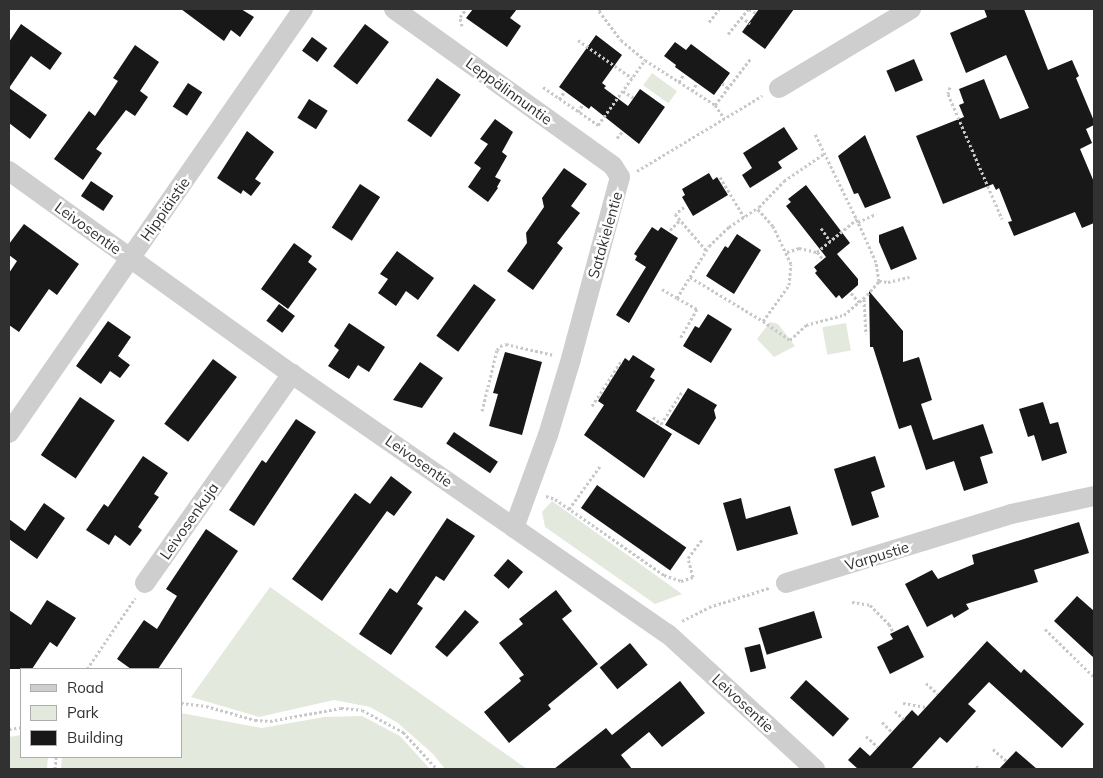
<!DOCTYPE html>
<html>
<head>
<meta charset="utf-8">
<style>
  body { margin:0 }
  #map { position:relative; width:1103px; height:778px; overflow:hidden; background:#fff; font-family:Mulish,sans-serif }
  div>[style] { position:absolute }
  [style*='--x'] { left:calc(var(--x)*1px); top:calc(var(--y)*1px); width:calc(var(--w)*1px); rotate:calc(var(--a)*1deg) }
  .green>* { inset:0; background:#e4e9dd; transform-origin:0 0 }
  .building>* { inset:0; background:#181818; transform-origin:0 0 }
  .path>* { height:3px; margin-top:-1.5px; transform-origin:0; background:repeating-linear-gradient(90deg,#c8c8c8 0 2.5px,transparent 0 5px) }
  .minor>* { height:20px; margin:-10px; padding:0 10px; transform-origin:10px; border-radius:10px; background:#cecece }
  span { translate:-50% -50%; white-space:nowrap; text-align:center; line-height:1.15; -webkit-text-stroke:5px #fff; paint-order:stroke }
  .street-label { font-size:15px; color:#313131 }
  .frame { position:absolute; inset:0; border:10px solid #313131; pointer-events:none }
  .legend { position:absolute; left:20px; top:668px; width:162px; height:90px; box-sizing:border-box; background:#fff; border:1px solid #adadad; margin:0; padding:6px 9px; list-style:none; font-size:15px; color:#313131 }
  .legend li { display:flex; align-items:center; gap:10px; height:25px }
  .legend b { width:25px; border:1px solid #adadad }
</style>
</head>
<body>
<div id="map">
  <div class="green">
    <i style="left:652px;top:73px;width:31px;height:15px;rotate:36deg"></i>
    <i style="clip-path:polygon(770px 322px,778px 324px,795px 346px,774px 357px,757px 339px)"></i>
    <i style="left:846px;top:323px;width:28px;height:24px;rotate:80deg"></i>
    <i style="clip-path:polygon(552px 501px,682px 594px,655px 604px,545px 527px,542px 512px)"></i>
    <i style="clip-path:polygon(270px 587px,527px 769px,445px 769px,433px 754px,398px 723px,370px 707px,334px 700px,259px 717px,191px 697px)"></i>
    <i style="clip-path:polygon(181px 713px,262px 728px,324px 717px,362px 716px,400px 736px,430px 769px,61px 769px,62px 757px,181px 757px)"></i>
    <i style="clip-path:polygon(21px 735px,21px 757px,48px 757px,47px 769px,9px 769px,9px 737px)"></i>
  </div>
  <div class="building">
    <i style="clip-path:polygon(181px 9px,241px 9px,254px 17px,240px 37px,231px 30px,224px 41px)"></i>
    <i style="clip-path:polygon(473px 9px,517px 9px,510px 18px,521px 26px,507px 47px,466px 18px)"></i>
    <i style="clip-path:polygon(759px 9px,794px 9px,765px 49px,742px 32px)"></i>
    <i style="clip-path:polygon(984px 9px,1024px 9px,1048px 70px,1072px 60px,1079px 76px,1076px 78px,1094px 121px,1094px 125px,1086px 129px,1092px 143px,1080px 149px,1094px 182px,1094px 223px,1082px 228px,1075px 212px,1014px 236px,1008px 222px,1012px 221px,999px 188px,996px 190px,993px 184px,943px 204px,916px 136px,964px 117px,959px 105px,964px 103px,959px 89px,984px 79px,1000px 119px,1029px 108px,1006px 55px,966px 73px,950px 33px,987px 17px)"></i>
    <i style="clip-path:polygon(21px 24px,62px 53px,50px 70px,31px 56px,9px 88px,47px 115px,30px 139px,9px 123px,9px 42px)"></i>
    <i style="left:365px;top:24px;width:30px;height:53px;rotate:37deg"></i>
    <i style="clip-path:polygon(596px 35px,622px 55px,602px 83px,606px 86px,604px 88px,628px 106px,640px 89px,665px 107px,639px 144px,591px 106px,589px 109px,559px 87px)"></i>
    <i style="left:312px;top:37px;width:19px;height:17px;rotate:36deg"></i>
    <i style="clip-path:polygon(675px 42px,686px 50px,691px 44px,730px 73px,714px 95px,675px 67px,676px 65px,664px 56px)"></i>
    <i style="clip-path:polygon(135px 45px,159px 62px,140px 91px,148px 97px,135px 116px,126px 110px,96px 149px,102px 153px,83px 180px,54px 159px,89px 111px,95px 116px,118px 81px,113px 78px)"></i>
    <i style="left:914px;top:59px;width:23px;height:30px;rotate:67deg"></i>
    <i style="left:437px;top:78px;width:29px;height:52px;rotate:35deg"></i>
    <i style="left:188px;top:83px;width:17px;height:28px;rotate:33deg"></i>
    <i style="left:309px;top:99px;width:22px;height:22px;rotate:32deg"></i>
    <i style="clip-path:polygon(495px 119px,513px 132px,502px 152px,507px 156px,495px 177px,501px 180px,497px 187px,498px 188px,488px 202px,468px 187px,481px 168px,474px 163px,488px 144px,480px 139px)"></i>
    <i style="clip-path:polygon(784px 127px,798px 149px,778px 162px,782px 168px,750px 188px,742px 175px,752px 168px,743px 153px)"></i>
    <i style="clip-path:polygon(247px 131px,274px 152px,255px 179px,261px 183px,251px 196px,243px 190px,241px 194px,217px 178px)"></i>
    <i style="clip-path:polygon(865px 135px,891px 198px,865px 208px,858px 193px,854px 194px,838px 156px)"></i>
    <i style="clip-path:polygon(564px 168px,587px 184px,571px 206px,580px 213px,557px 243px,563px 248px,533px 290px,507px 271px,527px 243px,526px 233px,544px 207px,542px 198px)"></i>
    <i style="clip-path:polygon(709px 173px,713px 180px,717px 177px,728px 195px,693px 216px,682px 197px,685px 195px,682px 189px)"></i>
    <i style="left:91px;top:181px;width:27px;height:18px;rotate:34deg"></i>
    <i style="left:360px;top:184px;width:24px;height:52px;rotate:33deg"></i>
    <i style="clip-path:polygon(806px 185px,850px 243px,837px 254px,858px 279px,858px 285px,842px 299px,839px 295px,836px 298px,815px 273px,817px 271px,814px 267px,826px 257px,786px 206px,791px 202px,788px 199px)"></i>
    <i style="clip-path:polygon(24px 224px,79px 264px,57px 295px,49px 289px,19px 332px,9px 325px,9px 273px,17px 261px,9px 255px,9px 244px)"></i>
    <i style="clip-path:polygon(903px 226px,917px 259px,891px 270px,879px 242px,879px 235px)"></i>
    <i style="clip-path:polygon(652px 227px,658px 231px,661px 227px,678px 238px,629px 323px,616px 315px,646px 267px,635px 260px,637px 256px,634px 254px)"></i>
    <i style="clip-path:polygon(737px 234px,761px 250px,734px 294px,706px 276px,725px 246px,728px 248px)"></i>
    <i style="clip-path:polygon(294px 243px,312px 256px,308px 262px,317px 269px,288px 309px,261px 289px)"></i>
    <i style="clip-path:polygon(397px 251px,434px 278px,418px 300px,406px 291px,396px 306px,378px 293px,388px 279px,380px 274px)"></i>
    <i style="left:474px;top:284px;width:27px;height:64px;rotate:36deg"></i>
    <i style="clip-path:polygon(869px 291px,903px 331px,903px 362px,919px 357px,932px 400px,921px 404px,933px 440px,983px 424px,993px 453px,980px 457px,988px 483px,964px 491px,954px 461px,926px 470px,911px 425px,899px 429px,873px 347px,870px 347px)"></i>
    <i style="left:279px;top:304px;width:20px;height:21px;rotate:37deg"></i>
    <i style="clip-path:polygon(708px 314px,732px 329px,711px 363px,683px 346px,695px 326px,699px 328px)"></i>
    <i style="clip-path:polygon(108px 321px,131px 337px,118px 356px,130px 365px,120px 378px,110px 371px,101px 384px,76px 366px)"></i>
    <i style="clip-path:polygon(349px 323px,385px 347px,369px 372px,358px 365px,349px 379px,328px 366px,339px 350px,334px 346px)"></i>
    <i style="clip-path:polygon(505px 352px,542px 362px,522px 435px,489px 426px,498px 394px,493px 393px)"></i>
    <i style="clip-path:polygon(633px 355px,655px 369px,650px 377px,655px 380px,636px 411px,672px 434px,644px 478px,584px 435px,604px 405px,598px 401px,625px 358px,629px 361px)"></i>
    <i style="left:213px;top:359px;width:30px;height:81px;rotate:37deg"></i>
    <i style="clip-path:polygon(420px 362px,443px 378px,422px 408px,393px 400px)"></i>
    <i style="clip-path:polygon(688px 388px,717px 405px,714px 410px,716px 418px,699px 445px,665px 425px)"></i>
    <i style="left:80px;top:397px;width:42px;height:70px;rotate:34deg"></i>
    <i style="clip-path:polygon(1043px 402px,1050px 424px,1058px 422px,1067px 453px,1042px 461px,1034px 435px,1028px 437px,1019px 409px)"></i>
    <i style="clip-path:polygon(296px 419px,316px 432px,254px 526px,229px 510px,262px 460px,266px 463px)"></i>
    <i style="left:454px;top:432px;width:53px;height:14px;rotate:34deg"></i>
    <i style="clip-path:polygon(143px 456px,168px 473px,154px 494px,159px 497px,138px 527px,142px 530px,130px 546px,115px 535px,109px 545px,86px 530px,104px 504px,108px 507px)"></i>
    <i style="clip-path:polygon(875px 456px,885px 487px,871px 492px,879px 517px,852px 526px,834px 469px)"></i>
    <i style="clip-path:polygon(391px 476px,412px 492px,394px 516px,387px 511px,322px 601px,292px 579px,355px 493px,370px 504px)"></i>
    <i style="left:597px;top:485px;width:109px;height:28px;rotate:35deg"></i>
    <i style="clip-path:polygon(741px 498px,746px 519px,790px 506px,798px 534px,737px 551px,723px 503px)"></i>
    <i style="clip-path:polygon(44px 503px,65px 518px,37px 559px,9px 539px,9px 519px,25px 531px)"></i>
    <i style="clip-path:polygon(447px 518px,475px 536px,444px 581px,436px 576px,417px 604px,423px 608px,391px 655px,359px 634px,390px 588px,397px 593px)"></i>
    <i style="clip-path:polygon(1079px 522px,1089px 553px,1034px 570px,1038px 582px,966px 604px,969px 609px,954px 618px,952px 614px,927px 627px,905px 584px,932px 570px,938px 579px,974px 564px,972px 555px)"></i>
    <i style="clip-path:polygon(206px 529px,238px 551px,158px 669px,131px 669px,117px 659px,144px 620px,157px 629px,177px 596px,166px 589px)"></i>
    <i style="left:508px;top:559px;width:20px;height:22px;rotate:41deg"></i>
    <i style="clip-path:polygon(556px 590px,572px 611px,562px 619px,598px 664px,548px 705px,551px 709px,509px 743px,484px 712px,521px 681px,519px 678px,524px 675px,499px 643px,523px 624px,519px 619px)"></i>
    <i style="clip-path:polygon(1077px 596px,1094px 611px,1094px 658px,1054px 621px)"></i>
    <i style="clip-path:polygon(47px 600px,76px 618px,57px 647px,50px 642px,32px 669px,9px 669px,9px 610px,31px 625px)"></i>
    <i style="clip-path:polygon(465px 610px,479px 622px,447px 657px,435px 647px)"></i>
    <i style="left:814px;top:611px;width:28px;height:58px;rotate:73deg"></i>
    <i style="clip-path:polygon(908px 625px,924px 657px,890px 674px,877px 647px,893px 639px,890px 634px)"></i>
    <i style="clip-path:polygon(987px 641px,1021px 673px,1024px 669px,1084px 724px,1062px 748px,989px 682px,968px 704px,976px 711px,947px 743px,940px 737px,911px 769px,858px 769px,848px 760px,860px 747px,870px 756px,912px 710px,918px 716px)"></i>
    <i style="left:630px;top:643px;width:28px;height:39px;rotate:51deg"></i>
    <i style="left:760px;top:644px;width:25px;height:16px;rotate:76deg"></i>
    <i style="left:806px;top:680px;width:58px;height:24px;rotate:42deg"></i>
    <i style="clip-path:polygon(680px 681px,705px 713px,662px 747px,649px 732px,621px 755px,632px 769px,554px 769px,606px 728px,612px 735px)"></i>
    <i style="clip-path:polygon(1016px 751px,1037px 769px,999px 769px)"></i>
  </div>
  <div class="path">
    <i style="--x:600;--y:9;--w:2;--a:117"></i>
    <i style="--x:599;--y:11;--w:36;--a:53"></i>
    <i style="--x:621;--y:40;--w:31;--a:40"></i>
    <i style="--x:645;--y:60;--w:83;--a:32.7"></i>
    <i style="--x:715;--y:105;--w:16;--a:55"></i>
    <i style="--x:749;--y:9;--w:8;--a:30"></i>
    <i style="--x:741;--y:17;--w:11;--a:34"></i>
    <i style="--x:709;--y:22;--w:16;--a:-52"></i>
    <i style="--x:462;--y:26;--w:9;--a:-103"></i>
    <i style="--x:460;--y:17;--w:10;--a:-53"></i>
    <i style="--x:728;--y:34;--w:32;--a:-51"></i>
    <i style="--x:578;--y:40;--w:66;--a:35.1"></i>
    <i style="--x:679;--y:82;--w:9;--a:-58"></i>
    <i style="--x:722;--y:83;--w:8;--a:40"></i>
    <i style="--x:543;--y:87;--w:67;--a:34.6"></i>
    <i style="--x:598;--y:125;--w:80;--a:-54.1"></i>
    <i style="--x:950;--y:87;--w:7;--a:106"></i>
    <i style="--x:948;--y:94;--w:136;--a:66.6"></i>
    <i style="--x:623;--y:91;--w:13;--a:32"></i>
    <i style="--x:692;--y:91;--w:9;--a:-58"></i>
    <i style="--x:559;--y:99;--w:10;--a:-53"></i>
    <i style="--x:715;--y:105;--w:59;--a:-52.5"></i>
    <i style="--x:578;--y:112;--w:9;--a:-58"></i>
    <i style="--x:617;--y:138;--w:8;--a:-50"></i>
    <i style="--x:637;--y:171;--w:146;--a:-31"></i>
    <i style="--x:720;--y:177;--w:47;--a:59"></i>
    <i style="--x:684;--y:207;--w:11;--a:142"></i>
    <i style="--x:675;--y:214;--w:48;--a:49.3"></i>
    <i style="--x:858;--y:222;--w:20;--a:-24"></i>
    <i style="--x:821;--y:228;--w:16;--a:55"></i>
    <i style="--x:670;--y:230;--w:14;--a:-45"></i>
    <i style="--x:787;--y:252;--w:13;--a:-18"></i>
    <i style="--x:799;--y:248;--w:18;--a:13"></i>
    <i style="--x:817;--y:252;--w:52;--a:-39.5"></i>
    <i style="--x:817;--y:252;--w:8;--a:50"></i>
    <i style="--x:690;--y:277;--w:85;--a:31.1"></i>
    <i style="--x:763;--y:321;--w:44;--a:-54.2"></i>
    <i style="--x:789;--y:285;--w:21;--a:-85"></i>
    <i style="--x:791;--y:264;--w:42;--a:-115.3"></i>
    <i style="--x:773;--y:226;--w:24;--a:-132"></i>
    <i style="--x:879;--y:281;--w:9;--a:6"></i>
    <i style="--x:888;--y:282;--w:22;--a:-13"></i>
    <i style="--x:662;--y:289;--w:17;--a:31"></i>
    <i style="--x:677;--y:298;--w:61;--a:-58.4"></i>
    <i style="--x:709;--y:246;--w:28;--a:-44"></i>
    <i style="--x:729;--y:227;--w:36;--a:-34"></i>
    <i style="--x:759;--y:207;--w:36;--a:-46"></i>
    <i style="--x:784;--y:181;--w:50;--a:-34.3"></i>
    <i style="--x:851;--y:293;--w:12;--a:48"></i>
    <i style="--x:677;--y:298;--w:23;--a:29"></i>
    <i style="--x:697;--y:309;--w:34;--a:120"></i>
    <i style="--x:864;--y:299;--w:35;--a:87"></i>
    <i style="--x:763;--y:321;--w:33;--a:35"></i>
    <i style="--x:790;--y:340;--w:22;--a:-43"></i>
    <i style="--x:806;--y:325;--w:39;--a:-15"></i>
    <i style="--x:844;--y:315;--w:30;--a:-41"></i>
    <i style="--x:867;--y:295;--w:18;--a:-49"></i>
    <i style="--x:879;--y:281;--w:19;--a:-99"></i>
    <i style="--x:876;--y:262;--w:44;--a:-114.2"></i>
    <i style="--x:858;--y:222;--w:98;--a:-116"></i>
    <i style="--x:592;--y:406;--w:55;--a:-56.9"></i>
    <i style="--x:482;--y:411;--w:63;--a:-76.2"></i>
    <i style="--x:497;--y:350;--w:5;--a:-53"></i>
    <i style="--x:500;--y:346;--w:6;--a:-18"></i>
    <i style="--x:506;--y:344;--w:49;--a:12.9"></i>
    <i style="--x:653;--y:417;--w:11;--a:41"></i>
    <i style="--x:661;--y:424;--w:38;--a:-57"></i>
    <i style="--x:546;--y:496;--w:9;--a:18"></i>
    <i style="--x:555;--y:499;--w:133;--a:34.9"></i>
    <i style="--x:664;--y:575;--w:18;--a:19"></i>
    <i style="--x:681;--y:581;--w:13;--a:-18"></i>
    <i style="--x:693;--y:577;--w:20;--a:-105"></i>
    <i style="--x:688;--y:558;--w:25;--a:-53"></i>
    <i style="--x:569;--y:509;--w:53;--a:-54.2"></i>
    <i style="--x:852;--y:602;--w:18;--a:9"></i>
    <i style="--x:870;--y:605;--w:27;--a:45"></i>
    <i style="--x:889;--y:624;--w:9;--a:63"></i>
    <i style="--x:682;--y:621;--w:30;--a:-27"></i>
    <i style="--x:709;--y:607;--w:63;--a:-17.6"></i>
    <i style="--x:1045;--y:629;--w:69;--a:44.4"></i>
    <i style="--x:87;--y:669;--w:86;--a:-55.9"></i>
    <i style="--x:926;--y:683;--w:16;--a:43"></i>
    <i style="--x:181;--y:703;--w:25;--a:7"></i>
    <i style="--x:206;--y:706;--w:51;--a:15.9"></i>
    <i style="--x:255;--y:720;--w:15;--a:4"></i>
    <i style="--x:270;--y:721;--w:72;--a:-10.4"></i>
    <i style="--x:341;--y:708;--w:21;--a:5"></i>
    <i style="--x:362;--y:710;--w:47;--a:28.2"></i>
    <i style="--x:403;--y:732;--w:50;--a:47.4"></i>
    <i style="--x:903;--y:703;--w:23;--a:10"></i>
    <i style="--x:895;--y:711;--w:12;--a:42"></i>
    <i style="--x:882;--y:722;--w:14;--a:45"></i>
    <i style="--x:9;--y:729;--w:12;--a:-9"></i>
    <i style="--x:866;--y:736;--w:16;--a:43"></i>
    <i style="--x:993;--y:749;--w:18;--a:41"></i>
    <i style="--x:976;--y:766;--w:6;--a:31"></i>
    <i style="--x:55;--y:769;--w:12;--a:-85"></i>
  </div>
  <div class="minor">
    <i style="--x:394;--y:9;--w:269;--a:35.6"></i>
    <i style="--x:613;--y:166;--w:13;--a:58"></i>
    <i style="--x:620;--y:177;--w:188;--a:105.1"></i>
    <i style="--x:571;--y:359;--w:79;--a:106.8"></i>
    <i style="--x:548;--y:435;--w:99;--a:110.1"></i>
    <i style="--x:779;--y:88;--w:154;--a:-30.9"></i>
    <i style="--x:9;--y:171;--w:348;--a:35.7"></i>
    <i style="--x:292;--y:374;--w:457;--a:34.7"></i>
    <i style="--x:668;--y:634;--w:200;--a:42.6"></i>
    <i style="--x:9;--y:433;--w:516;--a:-55.26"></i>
    <i style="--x:145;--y:583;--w:256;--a:-54.9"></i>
    <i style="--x:786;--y:583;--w:235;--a:-17"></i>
    <i style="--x:1011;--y:514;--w:85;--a:-12.2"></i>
  </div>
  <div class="street-label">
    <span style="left:509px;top:91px;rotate:36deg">Leppälinnuntie</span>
    <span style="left:165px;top:209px;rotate:-55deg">Hippiäistie</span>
    <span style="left:88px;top:228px;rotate:36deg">Leivosentie</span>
    <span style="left:605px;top:235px;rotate:-74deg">Satakielentie</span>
    <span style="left:419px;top:461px;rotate:35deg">Leivosentie</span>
    <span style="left:189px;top:521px;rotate:-55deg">Leivosenkuja</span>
    <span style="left:877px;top:556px;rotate:-17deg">Varpustie</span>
    <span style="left:743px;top:703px;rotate:43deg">Leivosentie</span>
  </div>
  <div class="frame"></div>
  <ul class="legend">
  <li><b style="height:6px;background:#cecece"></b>Road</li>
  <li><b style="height:14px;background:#e4e9dd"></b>Park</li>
  <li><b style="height:14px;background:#181818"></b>Building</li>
  </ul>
</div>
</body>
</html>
